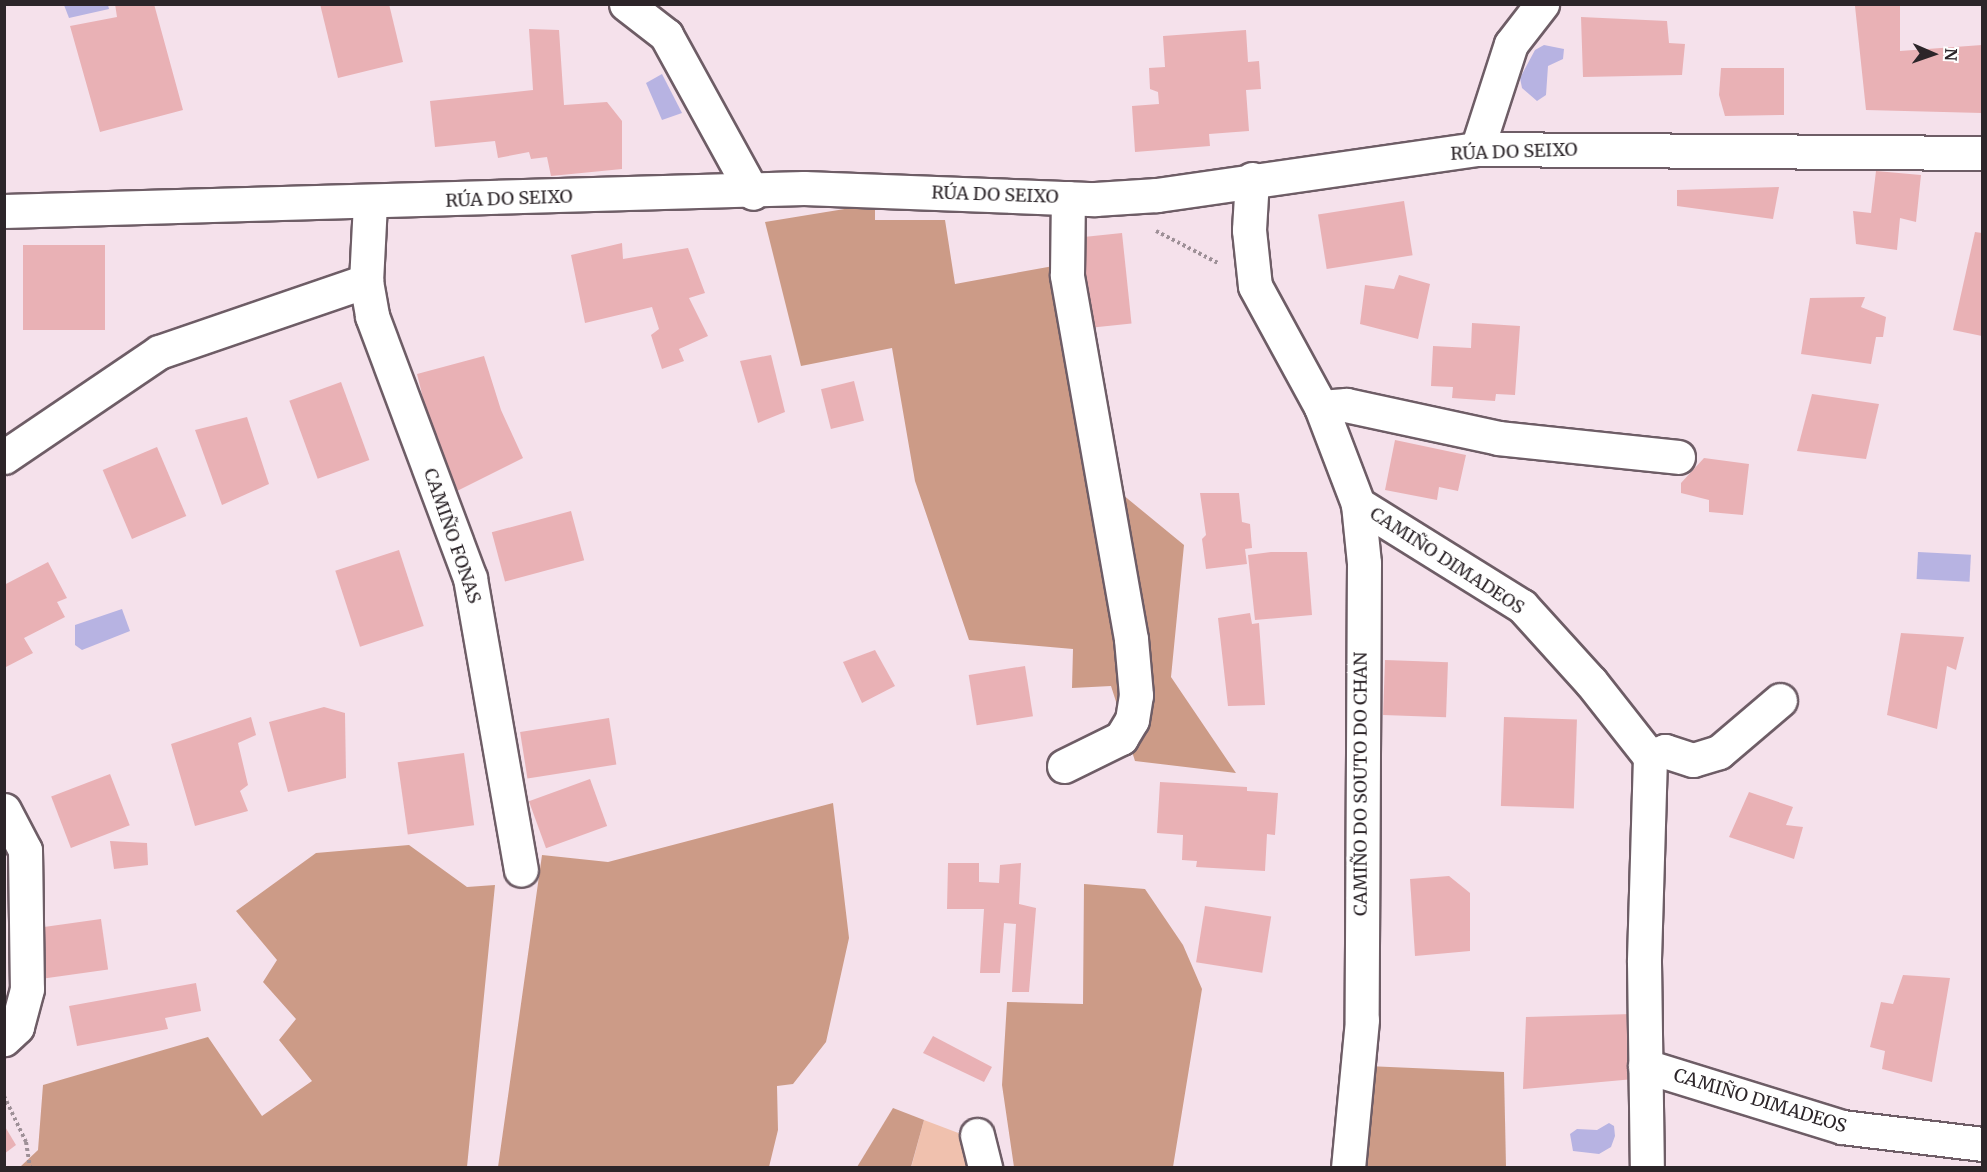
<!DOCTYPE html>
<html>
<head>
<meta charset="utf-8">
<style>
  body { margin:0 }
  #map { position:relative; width:1987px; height:1172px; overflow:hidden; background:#f5e1eb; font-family:Merriweather,serif }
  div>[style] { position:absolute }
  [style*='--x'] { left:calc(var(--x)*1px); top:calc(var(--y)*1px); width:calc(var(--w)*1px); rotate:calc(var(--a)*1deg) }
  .green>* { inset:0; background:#f0c1ae }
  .forest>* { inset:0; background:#cc9b87 }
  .water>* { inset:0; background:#b7b3e2; transform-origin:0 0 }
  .building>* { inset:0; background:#e9b1b5; transform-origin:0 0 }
  .path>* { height:4px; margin-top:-2px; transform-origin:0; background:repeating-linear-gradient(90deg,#9e9097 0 3px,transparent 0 6px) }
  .roads { filter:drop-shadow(2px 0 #6e5d66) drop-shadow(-2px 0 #6e5d66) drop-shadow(0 2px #6e5d66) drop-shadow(0 -2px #6e5d66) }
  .minor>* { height:33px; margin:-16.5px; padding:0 16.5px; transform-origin:16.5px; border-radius:16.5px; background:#fff }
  span { translate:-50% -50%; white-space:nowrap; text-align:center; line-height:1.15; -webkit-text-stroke:5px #fff; paint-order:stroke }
  .street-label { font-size:18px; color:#2c2529 }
  .frame { position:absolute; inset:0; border:6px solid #2c2529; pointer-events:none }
  .north { position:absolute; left:1903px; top:24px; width:60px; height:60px; -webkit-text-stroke:4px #fff; paint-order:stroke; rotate:92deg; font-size:16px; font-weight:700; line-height:24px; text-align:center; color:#2c2529 }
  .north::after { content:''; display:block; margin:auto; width:21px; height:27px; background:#2c2529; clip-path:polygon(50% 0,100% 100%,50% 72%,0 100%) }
</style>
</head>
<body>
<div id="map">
  <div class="green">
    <i style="clip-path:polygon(924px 1120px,969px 1137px,975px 1167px,911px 1168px)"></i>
  </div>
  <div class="forest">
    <i style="clip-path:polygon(875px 204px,875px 220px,945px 220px,955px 284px,1059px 265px,1117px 490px,1184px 545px,1171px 677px,1236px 773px,1135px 761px,1111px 686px,1072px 688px,1073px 649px,969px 640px,915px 481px,892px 348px,801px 366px,765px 222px)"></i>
    <i style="clip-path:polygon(833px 803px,849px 938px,826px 1042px,793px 1084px,777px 1086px,778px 1130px,769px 1167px,498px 1167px,542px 855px,608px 862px)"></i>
    <i style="clip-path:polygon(409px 845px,467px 887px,495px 885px,467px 1167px,20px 1167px,38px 1150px,43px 1085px,208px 1037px,262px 1116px,312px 1081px,279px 1040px,296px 1019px,263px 982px,277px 960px,236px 911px,316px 853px)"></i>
    <i style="clip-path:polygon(1084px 884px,1145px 889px,1183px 945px,1202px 989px,1173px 1167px,1014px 1167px,1002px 1085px,1007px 1002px,1083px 1004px)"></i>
    <i style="clip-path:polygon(1367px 1066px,1504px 1072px,1506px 1167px,1355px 1168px)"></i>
    <i style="clip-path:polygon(893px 1108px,924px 1120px,911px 1167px,857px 1167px)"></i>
  </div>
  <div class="water">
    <i style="clip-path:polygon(64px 5px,108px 5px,109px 9px,69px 18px)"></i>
    <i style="clip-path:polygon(1544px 45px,1564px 49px,1563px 59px,1548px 66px,1546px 95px,1537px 101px,1522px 88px,1520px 78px,1535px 50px)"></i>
    <i style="clip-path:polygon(662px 74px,682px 113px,662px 120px,646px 83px)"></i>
    <i style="left:1918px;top:552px;width:53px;height:27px;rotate:3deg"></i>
    <i style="clip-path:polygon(122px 609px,130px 631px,82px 650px,75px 645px,75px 625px)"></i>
    <i style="clip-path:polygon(1609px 1123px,1614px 1126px,1615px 1136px,1611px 1147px,1599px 1154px,1573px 1151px,1570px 1134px,1577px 1129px,1597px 1130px)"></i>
  </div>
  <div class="building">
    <i style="clip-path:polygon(115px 4px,154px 4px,183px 110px,100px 132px,70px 26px,117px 17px)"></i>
    <i style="clip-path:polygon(320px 4px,389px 4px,403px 62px,338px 78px)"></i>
    <i style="clip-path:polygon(1900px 4px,1900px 51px,1982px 45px,1982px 113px,1866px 110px,1855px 6px)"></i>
    <i style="clip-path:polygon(1581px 17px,1667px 21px,1669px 43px,1685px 44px,1682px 75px,1583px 77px)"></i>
    <i style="clip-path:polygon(529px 29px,559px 30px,564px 105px,607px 102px,622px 121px,622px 169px,551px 176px,547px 157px,531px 159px,529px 152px,498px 158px,495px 141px,435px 147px,430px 101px,533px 90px)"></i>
    <i style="clip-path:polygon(1246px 30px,1248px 62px,1259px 61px,1261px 89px,1246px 90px,1249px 131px,1209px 134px,1210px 146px,1135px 152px,1132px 106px,1159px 104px,1158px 92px,1150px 89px,1149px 68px,1165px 67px,1163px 36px)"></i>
    <i style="clip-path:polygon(1721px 68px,1784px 68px,1784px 115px,1725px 116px,1719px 95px)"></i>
    <i style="clip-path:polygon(1876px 171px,1921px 175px,1916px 222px,1900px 218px,1897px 250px,1856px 244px,1853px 211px,1871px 213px)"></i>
    <i style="clip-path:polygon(1779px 187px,1773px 219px,1677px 206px,1677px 190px)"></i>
    <i style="left:1404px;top:201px;width:55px;height:87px;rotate:81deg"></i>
    <i style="clip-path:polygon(1975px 232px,1982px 233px,1982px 336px,1953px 330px)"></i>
    <i style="left:1122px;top:233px;width:91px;height:53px;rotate:84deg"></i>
    <i style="clip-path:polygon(622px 243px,623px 259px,688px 248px,705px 293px,689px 298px,708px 336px,679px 349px,684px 361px,662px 369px,651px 335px,659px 329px,652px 307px,585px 323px,571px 255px)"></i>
    <i style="left:105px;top:245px;width:85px;height:82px;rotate:90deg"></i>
    <i style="clip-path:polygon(1399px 275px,1430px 284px,1418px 339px,1360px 324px,1365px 285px,1394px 289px)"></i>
    <i style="clip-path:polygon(1865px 297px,1861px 307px,1886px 317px,1883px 337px,1876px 337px,1871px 364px,1801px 354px,1810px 298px)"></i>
    <i style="clip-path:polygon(1472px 323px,1520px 326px,1515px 395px,1496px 394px,1495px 401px,1452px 398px,1453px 387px,1431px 386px,1433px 346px,1471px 348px)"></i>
    <i style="clip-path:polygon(771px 355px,785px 412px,758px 423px,740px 361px)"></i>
    <i style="clip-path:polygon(484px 356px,501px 410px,523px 458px,455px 492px,434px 442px,417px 374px)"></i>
    <i style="left:854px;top:381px;width:41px;height:34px;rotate:76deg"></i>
    <i style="left:341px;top:382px;width:83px;height:55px;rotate:70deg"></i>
    <i style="clip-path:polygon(1812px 394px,1879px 404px,1866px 459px,1797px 451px)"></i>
    <i style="clip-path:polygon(247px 417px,269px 484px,222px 505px,195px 430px)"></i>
    <i style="clip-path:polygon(1395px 440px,1466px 455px,1458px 491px,1439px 487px,1437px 500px,1385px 490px)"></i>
    <i style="left:157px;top:447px;width:75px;height:59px;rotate:67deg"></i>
    <i style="clip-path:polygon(1704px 458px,1749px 464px,1743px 515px,1709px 512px,1709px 500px,1681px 493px,1681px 483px)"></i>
    <i style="clip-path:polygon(1200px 493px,1239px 493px,1242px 522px,1250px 524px,1252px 548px,1245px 549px,1247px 564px,1206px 569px,1202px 539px,1206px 535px)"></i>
    <i style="left:571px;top:511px;width:51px;height:82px;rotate:75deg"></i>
    <i style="left:399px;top:550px;width:80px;height:67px;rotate:72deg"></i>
    <i style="clip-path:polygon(1271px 552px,1307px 552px,1312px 615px,1255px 620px,1248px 555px)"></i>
    <i style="clip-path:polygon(48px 562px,67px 598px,57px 602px,65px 617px,24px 638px,33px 653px,4px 668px,4px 585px)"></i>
    <i style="clip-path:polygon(1250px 613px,1252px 624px,1259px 623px,1265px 705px,1228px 706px,1218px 618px)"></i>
    <i style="clip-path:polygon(1901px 633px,1964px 637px,1956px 670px,1947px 666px,1937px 729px,1887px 715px)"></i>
    <i style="clip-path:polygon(875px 650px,895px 686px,862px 703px,843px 662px)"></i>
    <i style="left:1385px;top:660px;width:63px;height:55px;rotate:2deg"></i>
    <i style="left:1025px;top:666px;width:51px;height:57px;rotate:81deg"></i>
    <i style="clip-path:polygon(324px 707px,345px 713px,346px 778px,288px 792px,269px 722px)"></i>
    <i style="clip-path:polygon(251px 717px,256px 735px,238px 743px,248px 785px,240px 791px,248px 811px,195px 826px,171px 744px)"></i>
    <i style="left:1504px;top:717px;width:73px;height:89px;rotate:2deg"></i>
    <i style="left:609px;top:718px;width:47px;height:90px;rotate:81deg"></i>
    <i style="left:464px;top:753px;width:73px;height:67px;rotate:82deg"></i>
    <i style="left:110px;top:774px;width:55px;height:63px;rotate:69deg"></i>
    <i style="left:590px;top:779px;width:50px;height:65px;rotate:70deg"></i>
    <i style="clip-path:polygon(1160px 782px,1247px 787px,1247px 791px,1278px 793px,1275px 835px,1267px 834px,1265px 871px,1196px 867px,1197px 861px,1182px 860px,1183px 835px,1157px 833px)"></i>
    <i style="clip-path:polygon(1749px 792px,1793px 807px,1786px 825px,1803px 827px,1794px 859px,1729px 837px)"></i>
    <i style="clip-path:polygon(110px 841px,147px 843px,148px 865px,114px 869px)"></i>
    <i style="clip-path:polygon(948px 863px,979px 863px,979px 882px,999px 883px,1000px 865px,1021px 863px,1019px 904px,1036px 908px,1029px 992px,1012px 992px,1016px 924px,1004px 923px,1000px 973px,980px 973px,984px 909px,947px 909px)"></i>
    <i style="clip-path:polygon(1449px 876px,1470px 893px,1470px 951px,1415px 956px,1410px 879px)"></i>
    <i style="left:1205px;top:906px;width:67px;height:57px;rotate:9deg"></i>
    <i style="left:101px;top:919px;width:51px;height:72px;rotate:82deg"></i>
    <i style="clip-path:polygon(1903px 975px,1950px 978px,1932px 1082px,1882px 1069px,1885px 1051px,1870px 1047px,1881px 1002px,1893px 1004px)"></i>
    <i style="clip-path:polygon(196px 983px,201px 1011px,165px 1018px,168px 1029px,77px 1046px,69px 1006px)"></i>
    <i style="clip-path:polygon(1632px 1014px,1634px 1079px,1523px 1089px,1526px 1017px)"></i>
    <i style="clip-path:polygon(933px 1036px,992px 1067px,984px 1082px,923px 1053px)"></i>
    <i style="clip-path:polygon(4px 1125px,16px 1145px,4px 1154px)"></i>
  </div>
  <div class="path">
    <i style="--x:1156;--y:231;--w:70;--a:27.3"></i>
    <i style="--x:4;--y:1096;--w:51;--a:64.4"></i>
    <i style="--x:26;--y:1142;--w:26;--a:81"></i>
  </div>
  <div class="roads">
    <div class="minor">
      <i style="--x:626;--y:4;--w:51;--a:37.8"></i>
      <i style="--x:666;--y:35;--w:180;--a:61.2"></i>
      <i style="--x:1477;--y:149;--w:110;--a:-72.1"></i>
      <i style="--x:1511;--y:44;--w:51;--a:-52.2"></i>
      <i style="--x:1252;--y:179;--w:51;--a:93.4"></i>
      <i style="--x:1249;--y:230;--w:56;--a:83.9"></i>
      <i style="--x:1255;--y:286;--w:138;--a:61.4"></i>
      <i style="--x:1321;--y:407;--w:104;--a:69.1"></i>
      <i style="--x:1358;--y:504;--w:59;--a:84.2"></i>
      <i style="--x:1364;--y:563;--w:457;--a:90.3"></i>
      <i style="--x:1362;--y:1020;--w:149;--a:95.4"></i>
      <i style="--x:370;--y:203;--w:78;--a:92.9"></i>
      <i style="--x:366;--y:281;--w:36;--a:80"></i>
      <i style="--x:372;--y:316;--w:280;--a:69.5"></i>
      <i style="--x:470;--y:578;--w:296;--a:80.1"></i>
      <i style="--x:4;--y:211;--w:800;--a:-1.65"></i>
      <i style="--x:804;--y:188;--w:291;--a:2.2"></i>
      <i style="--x:1095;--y:199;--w:62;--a:-3.7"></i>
      <i style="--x:1157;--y:195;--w:323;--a:-8.2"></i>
      <i style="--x:1477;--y:149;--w:505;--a:0.45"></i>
      <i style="--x:1321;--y:407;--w:25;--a:-5"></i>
      <i style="--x:1346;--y:405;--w:156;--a:12.2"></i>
      <i style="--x:1498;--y:438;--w:181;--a:6"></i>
      <i style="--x:4;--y:457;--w:187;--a:-34.1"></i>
      <i style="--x:159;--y:352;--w:219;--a:-18.9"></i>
      <i style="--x:1358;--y:504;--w:193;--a:31.9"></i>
      <i style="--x:1522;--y:606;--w:103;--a:47.8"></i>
      <i style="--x:1591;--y:682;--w:95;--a:51.8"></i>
      <i style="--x:1650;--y:757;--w:205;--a:91.7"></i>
      <i style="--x:1644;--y:962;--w:206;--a:89.2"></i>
      <i style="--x:1650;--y:757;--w:16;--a:-22"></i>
      <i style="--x:1665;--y:751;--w:29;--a:18"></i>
      <i style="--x:1693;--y:760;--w:27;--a:-17"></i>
      <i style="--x:1719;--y:752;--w:80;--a:-40.4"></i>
      <i style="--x:1064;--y:766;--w:64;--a:-26.2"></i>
      <i style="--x:1121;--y:738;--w:21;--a:-59"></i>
      <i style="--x:1132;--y:720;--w:25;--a:-81"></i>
      <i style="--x:1136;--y:695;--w:56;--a:-95.1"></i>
      <i style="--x:1131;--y:639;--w:370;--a:-100"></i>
      <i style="--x:1067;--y:275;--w:77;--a:-89.3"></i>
      <i style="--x:4;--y:810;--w:45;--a:62.3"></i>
      <i style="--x:25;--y:850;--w:139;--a:89.2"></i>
      <i style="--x:27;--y:989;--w:39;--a:105"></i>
      <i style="--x:17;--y:1027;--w:18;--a:137"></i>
      <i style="--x:1645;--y:1066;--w:206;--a:17.2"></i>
      <i style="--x:1842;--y:1127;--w:141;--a:6.9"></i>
      <i style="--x:977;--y:1135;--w:34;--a:76"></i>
    </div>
  </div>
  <div class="street-label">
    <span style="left:1514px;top:152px;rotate:-2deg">RÚA DO SEIXO</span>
    <span style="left:995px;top:195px;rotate:2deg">RÚA DO SEIXO</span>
    <span style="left:509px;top:199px;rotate:-2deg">RÚA DO SEIXO</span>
    <span style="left:452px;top:536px;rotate:71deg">CAMIÑO FONAS</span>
    <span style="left:1447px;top:561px;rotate:33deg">CAMIÑO DIMADEOS</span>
    <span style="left:1361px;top:784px;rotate:-90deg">CAMIÑO DO SOUTO DO CHAN</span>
    <span style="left:1760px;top:1101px;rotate:17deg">CAMIÑO DIMADEOS</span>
  </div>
  <div class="frame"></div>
  <div class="north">N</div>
</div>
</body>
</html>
